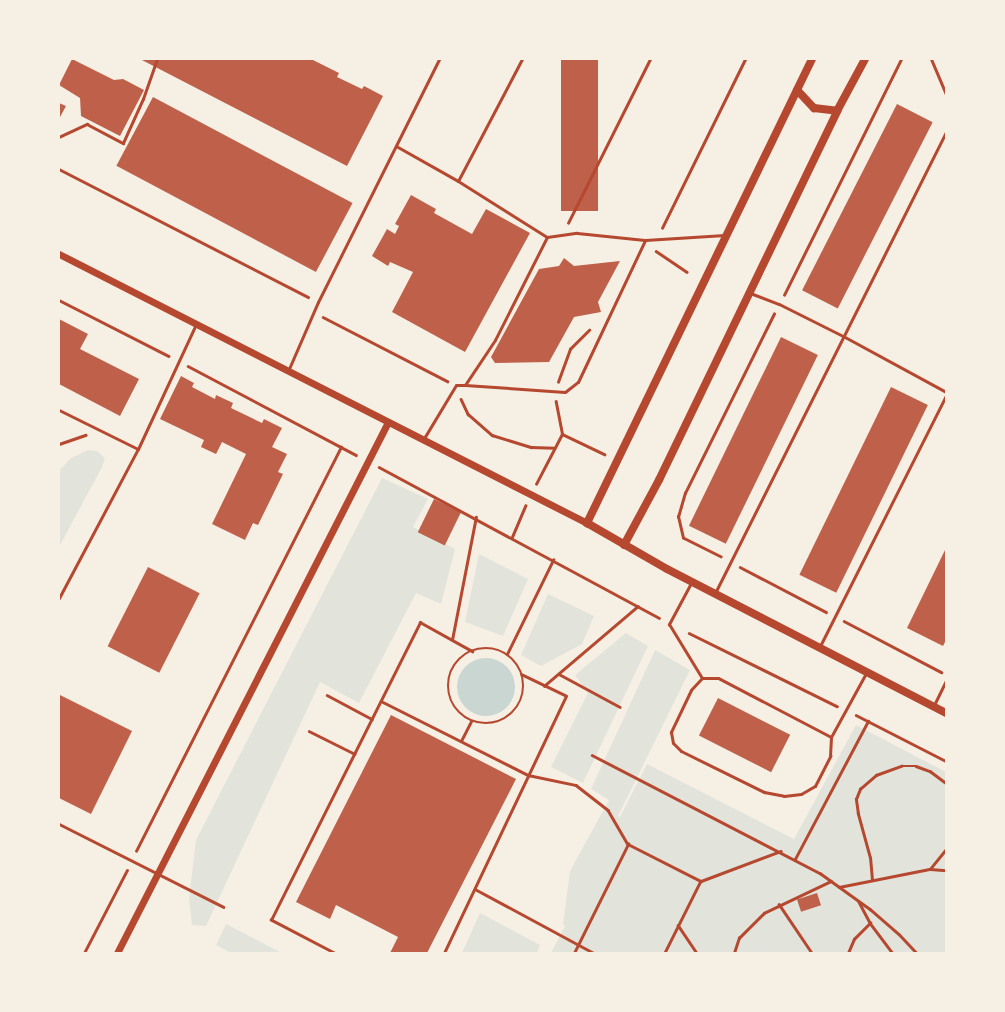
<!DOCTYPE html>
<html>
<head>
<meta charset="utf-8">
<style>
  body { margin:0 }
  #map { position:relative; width:1005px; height:1012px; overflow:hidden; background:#f6efe4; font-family:Arial,sans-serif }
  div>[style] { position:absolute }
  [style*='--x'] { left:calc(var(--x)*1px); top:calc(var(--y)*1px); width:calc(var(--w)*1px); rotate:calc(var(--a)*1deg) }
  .green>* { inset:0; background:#e2e4dc }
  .water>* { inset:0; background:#c9d6d2 }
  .round { border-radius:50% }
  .building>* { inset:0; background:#bf614a; transform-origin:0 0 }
  .path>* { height:2.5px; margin:-1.25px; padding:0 1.25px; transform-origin:1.25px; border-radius:1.25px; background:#b5482f }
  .path>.ring { margin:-1.25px; padding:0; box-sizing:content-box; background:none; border:2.5px solid #b5482f; border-radius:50% }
  .service>* { height:3px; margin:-1.5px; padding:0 1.5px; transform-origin:1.5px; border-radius:1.5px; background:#b5482f }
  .tertiary>* { height:7px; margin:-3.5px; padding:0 3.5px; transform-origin:3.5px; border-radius:3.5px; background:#b5482f }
  .secondary>* { height:8px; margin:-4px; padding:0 4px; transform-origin:4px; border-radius:4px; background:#b5482f }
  span { translate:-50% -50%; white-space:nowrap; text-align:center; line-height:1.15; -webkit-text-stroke:3px #f6efe4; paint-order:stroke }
  .frame { position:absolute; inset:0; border:60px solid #f6efe4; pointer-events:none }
</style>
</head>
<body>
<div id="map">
  <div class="green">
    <i style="clip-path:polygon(88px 450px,97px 451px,105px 458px,102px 467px,59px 547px,59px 471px,71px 458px)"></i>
    <i style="clip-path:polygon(382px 478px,428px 499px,413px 527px,455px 549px,441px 604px,416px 593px,359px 703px,320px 682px,206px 926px,192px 925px,189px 898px,196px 840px)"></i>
    <i style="clip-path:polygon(479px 554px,528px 579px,503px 636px,465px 622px)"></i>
    <i style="clip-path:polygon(548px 594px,594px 616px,582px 644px,541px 666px,521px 655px)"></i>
    <i style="clip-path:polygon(626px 633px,648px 646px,583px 783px,551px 767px,588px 693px,575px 675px)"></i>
    <i style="clip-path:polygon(655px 650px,690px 670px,618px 816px,620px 817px,647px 764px,794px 839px,856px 725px,946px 772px,946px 953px,551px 953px,565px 926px,563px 924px,570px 871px,609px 800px,591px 789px)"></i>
    <i style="clip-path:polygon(480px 913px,540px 945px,537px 953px,462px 953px)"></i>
    <i style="clip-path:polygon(226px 924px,282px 953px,231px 953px,216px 945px)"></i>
  </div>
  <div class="water">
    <i class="round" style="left:457px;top:658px;width:58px;height:58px"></i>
  </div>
  <div class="building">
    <i style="clip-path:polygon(72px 59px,114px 80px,123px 79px,144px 90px,120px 136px,81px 116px,80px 98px,59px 85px)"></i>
    <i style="clip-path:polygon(140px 59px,311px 59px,339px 73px,337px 77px,362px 89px,364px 86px,383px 96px,347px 166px)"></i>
    <i style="left:561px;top:59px;width:37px;height:152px"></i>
    <i style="left:153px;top:97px;width:226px;height:78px;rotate:28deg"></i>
    <i style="clip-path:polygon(59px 103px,66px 106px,59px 119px)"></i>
    <i style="left:897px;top:104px;width:40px;height:209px;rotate:27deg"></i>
    <i style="clip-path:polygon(411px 195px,436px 209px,434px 213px,472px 234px,486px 209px,530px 233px,465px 352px,392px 312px,413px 272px,390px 262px,388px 266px,372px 256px,387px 229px,395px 234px,399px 226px,395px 224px)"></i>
    <i style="clip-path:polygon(564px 258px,574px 266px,620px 261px,598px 302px,601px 312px,574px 317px,549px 362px,495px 363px,491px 357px,539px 269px,559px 266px)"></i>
    <i style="clip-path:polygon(59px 319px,88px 334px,80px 349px,139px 379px,120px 416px,59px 384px)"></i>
    <i style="left:781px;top:337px;width:41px;height:210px;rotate:26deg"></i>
    <i style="clip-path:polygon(181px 376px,194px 383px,192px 387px,215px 399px,216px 395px,233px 403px,231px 408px,262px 423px,264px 419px,282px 428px,272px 447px,287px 454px,278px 472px,283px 474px,258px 525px,253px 523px,245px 540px,212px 524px,246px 454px,222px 442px,216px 454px,201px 447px,204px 440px,160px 419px)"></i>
    <i style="left:891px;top:387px;width:41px;height:209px;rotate:26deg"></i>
    <i style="left:434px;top:499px;width:30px;height:37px;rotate:26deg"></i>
    <i style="clip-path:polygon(946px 548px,946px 640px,943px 646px,907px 628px)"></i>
    <i style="left:148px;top:567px;width:58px;height:89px;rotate:27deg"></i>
    <i style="clip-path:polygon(60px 695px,132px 731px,91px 814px,59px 798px)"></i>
    <i style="left:718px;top:698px;width:81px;height:42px;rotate:27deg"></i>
    <i style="clip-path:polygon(391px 715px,516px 779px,427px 953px,390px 953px,398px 937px,336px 905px,330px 919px,296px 902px)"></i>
    <i style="left:817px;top:893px;width:13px;height:21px;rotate:72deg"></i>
  </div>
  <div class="path">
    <i style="--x:59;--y:137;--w:31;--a:-25"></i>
    <i style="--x:87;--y:124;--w:41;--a:27.8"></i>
    <i style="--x:123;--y:143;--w:48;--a:-65.6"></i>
    <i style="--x:143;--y:99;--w:42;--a:-70.7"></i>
    <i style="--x:59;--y:169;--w:280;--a:27.2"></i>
    <i style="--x:568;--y:223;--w:183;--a:-63.4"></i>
    <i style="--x:662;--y:228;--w:188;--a:-63.8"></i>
    <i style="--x:656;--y:251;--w:37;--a:34"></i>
    <i style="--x:784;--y:295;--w:263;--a:-63.6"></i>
    <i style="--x:59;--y:300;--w:123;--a:27"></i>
    <i style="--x:323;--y:317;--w:140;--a:27.3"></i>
    <i style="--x:188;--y:366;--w:190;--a:27.9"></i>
    <i style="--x:558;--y:382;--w:35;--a:-70"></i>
    <i style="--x:570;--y:349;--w:27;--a:-45"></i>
    <i style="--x:461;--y:399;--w:17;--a:65"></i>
    <i style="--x:468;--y:414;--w:32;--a:41"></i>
    <i style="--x:492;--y:435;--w:41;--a:17.1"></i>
    <i style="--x:531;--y:447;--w:23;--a:2"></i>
    <i style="--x:562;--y:434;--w:47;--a:25.5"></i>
    <i style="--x:59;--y:444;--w:28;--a:-19"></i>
    <i style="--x:379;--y:467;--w:318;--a:28.3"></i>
    <i style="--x:536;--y:484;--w:56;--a:-62.5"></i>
    <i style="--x:562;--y:434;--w:33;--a:-101"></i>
    <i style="--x:512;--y:537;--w:34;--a:-67"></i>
    <i style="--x:721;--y:557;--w:42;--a:-153.4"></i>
    <i style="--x:683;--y:538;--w:22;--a:-103"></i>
    <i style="--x:678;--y:517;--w:25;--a:-74"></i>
    <i style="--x:685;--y:493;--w:200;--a:-63.6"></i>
    <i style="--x:740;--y:567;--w:97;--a:27.6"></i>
    <i style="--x:844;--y:621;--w:110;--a:27.7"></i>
    <i style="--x:689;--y:633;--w:165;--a:26.3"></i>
    <i style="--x:452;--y:640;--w:125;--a:-79"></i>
    <i class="ring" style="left:448px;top:648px;width:73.5px;height:73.5px"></i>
    <i style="--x:507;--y:654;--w:105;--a:-63.9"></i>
    <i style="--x:559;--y:674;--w:69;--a:28.4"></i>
    <i style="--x:544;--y:686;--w:123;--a:-40.4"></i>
    <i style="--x:327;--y:695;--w:51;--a:28.1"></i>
    <i style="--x:381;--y:701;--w:165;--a:26.7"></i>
    <i style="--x:528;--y:775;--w:49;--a:11.8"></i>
    <i style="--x:576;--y:785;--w:41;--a:38"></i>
    <i style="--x:608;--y:810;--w:39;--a:60"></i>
    <i style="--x:628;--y:844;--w:82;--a:26.9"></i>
    <i style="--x:701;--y:881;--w:80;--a:116.6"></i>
    <i style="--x:856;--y:715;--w:101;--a:27.1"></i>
    <i style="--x:309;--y:731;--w:51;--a:26.6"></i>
    <i style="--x:461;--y:741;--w:22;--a:-63"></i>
    <i style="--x:592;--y:755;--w:257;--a:27.4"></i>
    <i style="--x:820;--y:873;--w:62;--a:35.8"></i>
    <i style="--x:870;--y:909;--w:38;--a:41"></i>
    <i style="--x:899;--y:934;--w:26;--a:47"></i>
    <i style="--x:136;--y:851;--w:453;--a:-63.1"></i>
    <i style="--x:795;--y:859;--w:156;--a:-62.1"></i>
    <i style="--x:930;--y:869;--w:26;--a:-51"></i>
    <i style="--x:872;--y:880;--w:22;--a:-95"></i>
    <i style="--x:870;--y:858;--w:46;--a:-105.3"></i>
    <i style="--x:858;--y:814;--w:15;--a:-98"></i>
    <i style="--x:856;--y:799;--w:11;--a:-68"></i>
    <i style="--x:860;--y:789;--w:21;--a:-41"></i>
    <i style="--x:876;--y:775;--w:27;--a:-20"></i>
    <i style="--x:901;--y:766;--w:15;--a:0"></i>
    <i style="--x:916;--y:766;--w:15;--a:20"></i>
    <i style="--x:930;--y:771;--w:20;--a:37"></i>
    <i style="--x:701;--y:881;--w:85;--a:-20.6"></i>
    <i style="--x:839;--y:887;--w:93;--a:-11.2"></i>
    <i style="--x:930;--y:869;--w:16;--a:4"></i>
    <i style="--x:475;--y:889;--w:135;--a:28.3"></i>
    <i style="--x:859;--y:902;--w:24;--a:62"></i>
    <i style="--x:870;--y:923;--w:38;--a:53"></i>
    <i style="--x:779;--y:904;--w:59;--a:56"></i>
    <i style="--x:678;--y:925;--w:34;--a:56"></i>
    <i style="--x:84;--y:953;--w:93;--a:-62.6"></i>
    <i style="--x:334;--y:953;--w:71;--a:-152.4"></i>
    <i style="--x:271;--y:920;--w:333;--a:-63.4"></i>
    <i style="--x:420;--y:622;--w:60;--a:29.1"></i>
    <i style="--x:444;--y:953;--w:284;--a:-64.6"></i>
    <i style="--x:566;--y:696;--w:49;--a:-154.5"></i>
    <i style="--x:574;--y:953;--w:122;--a:-63.6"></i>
    <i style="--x:734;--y:953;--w:16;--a:-72"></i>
    <i style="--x:739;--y:938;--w:35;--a:-45"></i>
    <i style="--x:764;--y:913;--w:74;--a:-25.5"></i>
    <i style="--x:848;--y:953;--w:15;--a:-67"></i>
    <i style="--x:854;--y:939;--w:23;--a:-45"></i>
  </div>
  <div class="service">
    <i style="--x:931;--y:59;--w:39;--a:67"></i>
    <i style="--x:396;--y:146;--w:71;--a:29.4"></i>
    <i style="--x:458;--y:181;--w:105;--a:32.2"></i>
    <i style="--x:547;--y:237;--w:115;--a:116.8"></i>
    <i style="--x:495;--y:340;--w:54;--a:123.7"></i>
    <i style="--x:465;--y:385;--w:9;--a:180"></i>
    <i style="--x:456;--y:385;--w:64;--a:121"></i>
    <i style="--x:458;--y:181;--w:138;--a:-62.3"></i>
    <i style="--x:547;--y:237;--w:30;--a:-8"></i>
    <i style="--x:577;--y:233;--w:68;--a:5.9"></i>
    <i style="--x:645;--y:240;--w:80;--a:-3.6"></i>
    <i style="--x:750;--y:293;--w:31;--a:21"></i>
    <i style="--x:779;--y:304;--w:72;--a:26.6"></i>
    <i style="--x:843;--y:336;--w:117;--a:28.5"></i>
    <i style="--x:288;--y:371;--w:75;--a:-66.5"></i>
    <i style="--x:318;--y:302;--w:271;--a:-63.5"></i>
    <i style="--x:465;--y:385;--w:100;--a:4"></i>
    <i style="--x:565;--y:392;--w:16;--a:-38"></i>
    <i style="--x:578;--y:382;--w:157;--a:-64.7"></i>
    <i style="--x:59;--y:410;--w:88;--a:26.3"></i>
    <i style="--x:691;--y:583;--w:47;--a:118.2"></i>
    <i style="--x:669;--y:624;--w:63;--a:58.6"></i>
    <i style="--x:715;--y:593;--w:516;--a:-63.39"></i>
    <i style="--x:59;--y:598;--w:169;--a:-62.1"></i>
    <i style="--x:138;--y:449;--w:138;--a:-65.1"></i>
    <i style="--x:819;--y:648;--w:283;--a:-63.3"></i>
    <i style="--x:934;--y:705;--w:28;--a:-64"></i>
    <i style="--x:831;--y:737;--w:127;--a:-152.4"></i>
    <i style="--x:718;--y:678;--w:16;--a:180"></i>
    <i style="--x:702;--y:678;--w:16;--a:133"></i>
    <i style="--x:691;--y:690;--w:47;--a:115.5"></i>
    <i style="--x:671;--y:732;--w:11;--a:80"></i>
    <i style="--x:673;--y:743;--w:11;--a:45"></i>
    <i style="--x:681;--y:751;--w:93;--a:26.3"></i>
    <i style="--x:764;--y:792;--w:20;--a:11"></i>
    <i style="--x:784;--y:796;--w:17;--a:-7"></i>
    <i style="--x:801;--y:794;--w:16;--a:-30"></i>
    <i style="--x:815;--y:786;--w:34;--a:-63"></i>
    <i style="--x:830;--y:756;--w:19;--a:-87"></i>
    <i style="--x:831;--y:737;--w:73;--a:-61.3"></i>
    <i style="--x:59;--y:824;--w:184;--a:26.8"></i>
  </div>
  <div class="tertiary">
    <i style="--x:59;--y:254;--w:593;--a:27"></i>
    <i style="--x:117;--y:953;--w:596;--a:-62.96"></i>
  </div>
  <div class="secondary">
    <i style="--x:812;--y:59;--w:516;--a:115.87"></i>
    <i style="--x:587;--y:523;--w:92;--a:29.9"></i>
    <i style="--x:667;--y:569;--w:314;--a:27.3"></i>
    <i style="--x:797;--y:90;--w:25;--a:47"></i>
    <i style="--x:814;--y:108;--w:23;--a:7"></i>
    <i style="--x:624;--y:545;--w:74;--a:-61.7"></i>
    <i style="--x:659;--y:480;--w:410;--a:-64.2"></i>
    <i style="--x:837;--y:111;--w:59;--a:-61.7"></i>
  </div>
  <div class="frame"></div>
</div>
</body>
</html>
